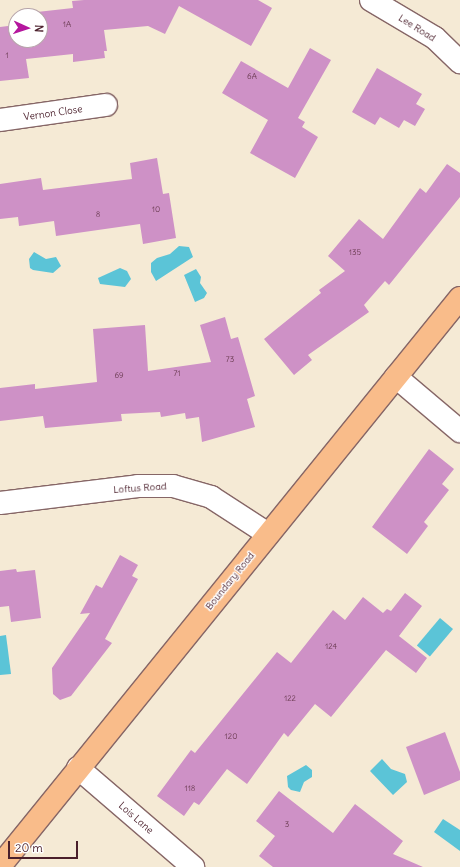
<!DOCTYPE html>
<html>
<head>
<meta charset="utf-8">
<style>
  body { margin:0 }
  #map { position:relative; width:460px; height:867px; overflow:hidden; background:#f5ead5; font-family:Delius,sans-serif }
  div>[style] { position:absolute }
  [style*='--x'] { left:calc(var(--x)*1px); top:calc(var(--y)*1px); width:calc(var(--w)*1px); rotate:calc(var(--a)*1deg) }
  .water>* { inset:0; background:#5bc4d7; transform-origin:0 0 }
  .building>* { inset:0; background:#ce91c6 }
  .roads { filter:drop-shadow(1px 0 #866666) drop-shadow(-1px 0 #866666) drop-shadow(0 1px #866666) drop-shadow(0 -1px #866666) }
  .street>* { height:22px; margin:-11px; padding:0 11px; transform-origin:11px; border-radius:11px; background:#fff }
  .primary>* { height:22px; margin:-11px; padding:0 11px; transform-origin:11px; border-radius:11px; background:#f9bc8a }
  span { translate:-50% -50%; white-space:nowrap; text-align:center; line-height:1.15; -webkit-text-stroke:3px #fff; paint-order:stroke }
  .number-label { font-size:8px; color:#6b3c52 }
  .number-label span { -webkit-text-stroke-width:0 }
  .street-label { font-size:10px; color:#4a1f2b }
  .north { position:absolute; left:8px; top:8px; width:40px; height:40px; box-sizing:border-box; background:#fff; border:1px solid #b7a5aa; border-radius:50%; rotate:93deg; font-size:11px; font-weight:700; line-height:16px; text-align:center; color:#4a1f2b }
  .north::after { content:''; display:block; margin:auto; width:14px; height:18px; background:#b5179e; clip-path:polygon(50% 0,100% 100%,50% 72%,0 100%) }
  .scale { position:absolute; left:8px; top:841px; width:70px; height:18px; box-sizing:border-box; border:2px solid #4a1f2b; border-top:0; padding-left:5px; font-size:12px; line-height:14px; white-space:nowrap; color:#4a1f2b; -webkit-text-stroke:3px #fff; paint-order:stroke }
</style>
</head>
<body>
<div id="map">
  <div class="water">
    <i style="clip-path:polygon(179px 246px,189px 247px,193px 257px,156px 281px,151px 272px,151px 263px,157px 258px,170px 254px)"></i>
    <i style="clip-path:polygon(34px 252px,46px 259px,56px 257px,61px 266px,53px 273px,33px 270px,30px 268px,29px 259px)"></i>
    <i style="clip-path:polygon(120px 268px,127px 271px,131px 279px,125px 287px,100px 284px,98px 278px)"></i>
    <i style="clip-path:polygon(196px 269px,201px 277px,200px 283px,207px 293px,204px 298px,195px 302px,184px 275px)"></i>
    <i style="left:440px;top:618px;width:17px;height:36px;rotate:40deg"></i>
    <i style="clip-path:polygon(6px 635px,11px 674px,0 675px,0 636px)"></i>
    <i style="clip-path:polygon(382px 759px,391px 769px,405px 774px,407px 782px,393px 795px,370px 771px)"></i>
    <i style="clip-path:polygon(306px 765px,312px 770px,312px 777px,304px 782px,300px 792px,291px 790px,288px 787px,287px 776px)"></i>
    <i style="clip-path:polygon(443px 819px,460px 830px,460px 851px,434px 832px)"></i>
  </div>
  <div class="building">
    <i style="clip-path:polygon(258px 0,272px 8px,251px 46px,179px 6px,165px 34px,148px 26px,104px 30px,107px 51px,104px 51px,105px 58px,73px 62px,73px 54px,26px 59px,29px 78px,0 81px,0 27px,16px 25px,16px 40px,40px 40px,40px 16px,37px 16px,37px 12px,73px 8px,72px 1px,84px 0)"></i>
    <i style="clip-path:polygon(310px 48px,331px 60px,298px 118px,305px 122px,302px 127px,318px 137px,295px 178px,250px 153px,268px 120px,222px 93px,241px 61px,288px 88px)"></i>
    <i style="clip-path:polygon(377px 68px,422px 94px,416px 104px,425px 109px,415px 126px,404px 120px,399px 128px,380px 117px,375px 125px,352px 112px)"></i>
    <i style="clip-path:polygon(157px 158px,163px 194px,169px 193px,176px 238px,143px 244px,140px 224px,56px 236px,54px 221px,19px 226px,18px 217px,0 219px,0 184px,41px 178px,43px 190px,132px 179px,130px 163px)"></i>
    <i style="clip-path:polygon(447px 164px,460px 173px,460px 197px,389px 285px,385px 281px,364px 305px,369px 312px,308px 355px,312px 360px,294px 375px,264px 339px,321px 293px,319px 290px,345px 271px,328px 256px,359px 219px,383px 239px,420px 188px,426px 193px)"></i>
    <i style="clip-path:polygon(225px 317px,231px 339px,238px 337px,255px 396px,247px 399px,255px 427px,202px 442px,199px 417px,186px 419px,185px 413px,161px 417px,160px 412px,121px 414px,122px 421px,45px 428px,43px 416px,0 421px,0 388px,35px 384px,35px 389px,97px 382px,93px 329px,145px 325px,148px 371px,211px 362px,200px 325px)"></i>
    <i style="clip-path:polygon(429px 449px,454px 469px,442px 484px,449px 490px,424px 522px,428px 526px,407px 554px,372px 527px)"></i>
    <i style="clip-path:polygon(120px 555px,138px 565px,132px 576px,138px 579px,105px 639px,112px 643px,71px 696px,60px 700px,53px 694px,52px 668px,90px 613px,80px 614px,96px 585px,102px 588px)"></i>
    <i style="clip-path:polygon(16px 569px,17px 572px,35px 570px,41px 618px,11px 622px,9px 606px,0 607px,0 571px)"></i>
    <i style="clip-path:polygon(405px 593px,422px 606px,399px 636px,427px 658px,416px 673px,386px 650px,331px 717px,315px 704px,288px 737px,284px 733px,247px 784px,227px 769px,199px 805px,194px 802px,184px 816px,157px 796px,191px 750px,195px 753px,277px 652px,291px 663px,333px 610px,345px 620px,363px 597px,383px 613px,387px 609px,391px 611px)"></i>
    <i style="clip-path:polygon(445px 732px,460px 772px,460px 780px,424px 795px,406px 747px)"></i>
    <i style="clip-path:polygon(279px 791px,333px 833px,355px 804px,403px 841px,393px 854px,423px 867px,273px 867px,259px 856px,275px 836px,256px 821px)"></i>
  </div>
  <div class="roads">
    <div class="street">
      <i style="--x:371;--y:0;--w:74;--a:30.7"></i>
      <i style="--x:435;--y:38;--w:35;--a:44"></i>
      <i style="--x:0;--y:120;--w:107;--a:-8.1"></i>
      <i style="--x:396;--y:377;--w:84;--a:40.2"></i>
      <i style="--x:0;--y:503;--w:139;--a:-7"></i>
      <i style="--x:138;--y:486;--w:35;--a:0"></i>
      <i style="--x:173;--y:486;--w:40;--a:16"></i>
      <i style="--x:211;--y:497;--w:68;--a:33"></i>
      <i style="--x:78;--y:768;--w:152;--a:40.7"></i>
    </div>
    <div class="primary">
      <i style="--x:0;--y:866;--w:731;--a:-51"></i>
    </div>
  </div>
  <div class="number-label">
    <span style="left:67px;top:25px">1A</span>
    <span style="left:7px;top:56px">1</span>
    <span style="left:252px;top:77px">6A</span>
    <span style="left:156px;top:210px">10</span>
    <span style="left:98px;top:215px">8</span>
    <span style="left:355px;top:253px">135</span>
    <span style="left:230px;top:360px">73</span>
    <span style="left:177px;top:374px">71</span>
    <span style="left:119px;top:376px">69</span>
    <span style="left:331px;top:647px">124</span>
    <span style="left:290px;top:699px">122</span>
    <span style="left:231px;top:737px">120</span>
    <span style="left:190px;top:789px">118</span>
    <span style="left:287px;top:825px">3</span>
  </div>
  <div class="street-label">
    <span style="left:417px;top:28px;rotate:32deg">Lee Road</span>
    <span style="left:53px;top:113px;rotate:-8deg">Vernon Close</span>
    <span style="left:140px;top:488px;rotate:-4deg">Loftus Road</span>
    <span style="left:230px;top:581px;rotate:-51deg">Boundary Road</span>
    <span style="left:136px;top:818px;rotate:41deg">Lois Lane</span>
  </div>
  <div class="north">N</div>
  <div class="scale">20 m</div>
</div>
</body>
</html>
